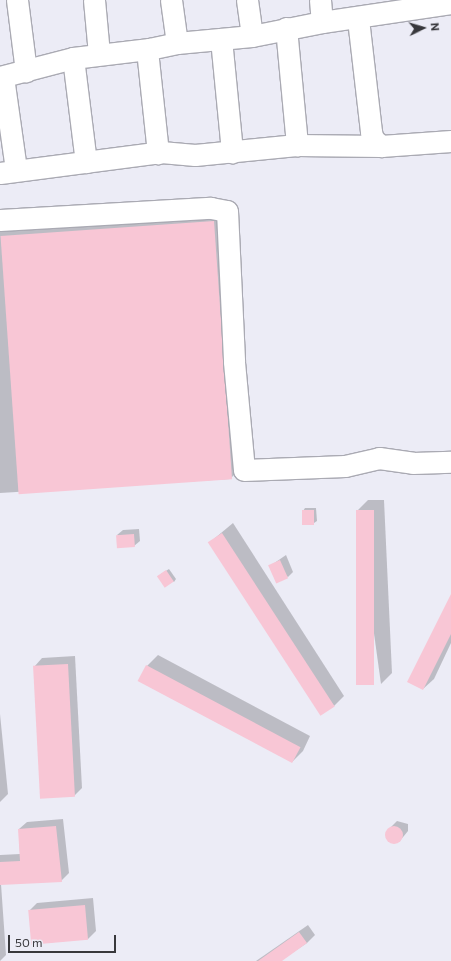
<!DOCTYPE html>
<html>
<head>
<meta charset="utf-8">
<style>
  body { margin:0 }
  #map { position:relative; width:451px; height:961px; overflow:hidden; background:#ececf6; font-family:Commissioner,sans-serif }
  div>[style] { position:absolute }
  [style*='--x'] { left:calc(var(--x)*1px); top:calc(var(--y)*1px); width:calc(var(--w)*1px); rotate:calc(var(--a)*1deg) }
  .shadow>* { inset:0; background:#0003 }
  .building>* { inset:0; background:#f8c6d5; transform-origin:0 0 }
  .round { border-radius:50% }
  .roads { filter:drop-shadow(1px 0 #aaaab3) drop-shadow(-1px 0 #aaaab3) drop-shadow(0 1px #aaaab3) drop-shadow(0 -1px #aaaab3) }
  .minor>* { height:21px; margin:-10.5px; padding:0 10.5px; transform-origin:10.5px; border-radius:10.5px; background:#fff }
  span { translate:-50% -50%; white-space:nowrap; text-align:center; line-height:1.15; -webkit-text-stroke:3px #ececf6; paint-order:stroke }
  .north { position:absolute; left:403px; top:8px; width:40px; height:40px; -webkit-text-stroke:3px #ececf6; paint-order:stroke; rotate:85deg; font-size:11px; font-weight:700; line-height:16px; text-align:center; color:#38383c }
  .north::after { content:''; display:block; margin:auto; width:14px; height:18px; background:#38383c; clip-path:polygon(50% 0,100% 100%,50% 72%,0 100%) }
  .scale { position:absolute; left:8px; top:935px; width:108px; height:18px; box-sizing:border-box; border:2px solid #38383c; border-top:0; padding-left:5px; font-size:12px; line-height:14px; white-space:nowrap; color:#38383c; -webkit-text-stroke:3px #ececf6; paint-order:stroke }
</style>
</head>
<body>
<div id="map">
  <div class="shadow">
    <i style="clip-path:polygon(224px 211px,240px 469px,230px 479px,0 493px,0 225px)"></i>
    <i style="clip-path:polygon(368px 500px,384px 500px,392px 673px,381px 684px,357px 511px)"></i>
    <i style="clip-path:polygon(305px 508px,316px 508px,317px 521px,314px 523px,303px 511px)"></i>
    <i style="clip-path:polygon(233px 523px,344px 696px,334px 706px,209px 543px)"></i>
    <i style="clip-path:polygon(139px 529px,140px 541px,134px 546px,117px 535px,123px 530px)"></i>
    <i style="clip-path:polygon(286px 555px,293px 572px,288px 577px,270px 566px)"></i>
    <i style="clip-path:polygon(169px 569px,176px 579px,174px 582px,161px 574px)"></i>
    <i style="clip-path:polygon(451px 596px,451px 643px,434px 679px,423px 689px)"></i>
    <i style="clip-path:polygon(158px 655px,310px 736px,303px 751px,292px 762px,147px 666px)"></i>
    <i style="clip-path:polygon(75px 656px,82px 788px,74px 796px,34px 667px,42px 658px)"></i>
    <i style="clip-path:polygon(0 714px,8px 794px,0 802px)"></i>
    <i style="clip-path:polygon(63px 819px,69px 873px,61px 881px,1px 884px,6px 955px,0 961px,0 855px,20px 854px,19px 829px,27px 822px)"></i>
    <i style="clip-path:polygon(397px 821px,408px 824px,408px 831px,399px 842px,392px 842px,386px 838px,386px 832px)"></i>
    <i style="clip-path:polygon(93px 898px,96px 931px,88px 939px,32px 944px,29px 911px,37px 903px)"></i>
    <i style="clip-path:polygon(308px 925px,315px 935px,307px 943px,280px 961px,256px 961px)"></i>
  </div>
  <div class="building">
    <i style="left:214px;top:221px;width:259px;height:214px;rotate:86deg"></i>
    <i style="left:302px;top:510px;width:12px;height:15px"></i>
    <i style="left:356px;top:510px;width:18px;height:175px"></i>
    <i style="left:222px;top:533px;width:207px;height:17px;rotate:57deg"></i>
    <i style="left:134px;top:534px;width:13px;height:18px;rotate:86deg"></i>
    <i style="left:280px;top:560px;width:20px;height:13px;rotate:66deg"></i>
    <i style="left:166px;top:570px;width:14px;height:11px;rotate:56deg"></i>
    <i style="clip-path:polygon(451px 594px,451px 634px,423px 690px,407px 682px)"></i>
    <i style="left:68px;top:664px;width:133px;height:35px;rotate:87deg"></i>
    <i style="left:146px;top:665px;width:175px;height:18px;rotate:28deg"></i>
    <i class="round" style="left:385px;top:826px;width:18px;height:18px"></i>
    <i style="clip-path:polygon(56px 826px,62px 882px,0 885px,0 862px,20px 861px,18px 829px)"></i>
    <i style="left:85px;top:905px;width:35px;height:57px;rotate:85deg"></i>
    <i style="clip-path:polygon(299px 932px,307px 943px,282px 961px,258px 961px)"></i>
  </div>
  <div class="roads">
    <div class="minor">
      <i style="--x:17;--y:0;--w:72;--a:82.8"></i>
      <i style="--x:94;--y:0;--w:54;--a:84.7"></i>
      <i style="--x:171;--y:0;--w:43;--a:82.1"></i>
      <i style="--x:247;--y:0;--w:36;--a:82"></i>
      <i style="--x:320;--y:0;--w:22;--a:85"></i>
      <i style="--x:358;--y:19;--w:114;--a:83.4"></i>
      <i style="--x:371;--y:132;--w:7;--a:74"></i>
      <i style="--x:373;--y:139;--w:11;--a:41"></i>
      <i style="--x:286;--y:28;--w:118;--a:84.6"></i>
      <i style="--x:221;--y:39;--w:114;--a:84.4"></i>
      <i style="--x:147;--y:50;--w:104;--a:83.9"></i>
      <i style="--x:73;--y:58;--w:105;--a:82.9"></i>
      <i style="--x:0;--y:77;--w:75;--a:-14.6"></i>
      <i style="--x:73;--y:58;--w:77;--a:-6.8"></i>
      <i style="--x:149;--y:49;--w:29;--a:-12"></i>
      <i style="--x:177;--y:43;--w:75;--a:-5.3"></i>
      <i style="--x:252;--y:36;--w:71;--a:-11.3"></i>
      <i style="--x:322;--y:22;--w:130;--a:-8.4"></i>
      <i style="--x:3;--y:77;--w:94;--a:82"></i>
      <i style="--x:0;--y:173;--w:162;--a:-7.4"></i>
      <i style="--x:161;--y:152;--w:34;--a:5"></i>
      <i style="--x:195;--y:155;--w:102;--a:-5.6"></i>
      <i style="--x:297;--y:145;--w:84;--a:0.7"></i>
      <i style="--x:381;--y:146;--w:70;--a:-4.1"></i>
      <i style="--x:0;--y:220;--w:211;--a:-3.3"></i>
      <i style="--x:211;--y:208;--w:16;--a:11"></i>
      <i style="--x:227;--y:211;--w:151;--a:87.3"></i>
      <i style="--x:234;--y:362;--w:108;--a:84.7"></i>
      <i style="--x:244;--y:470;--w:101;--a:-2.3"></i>
      <i style="--x:345;--y:466;--w:35;--a:-13"></i>
      <i style="--x:379;--y:458;--w:34;--a:8"></i>
      <i style="--x:413;--y:463;--w:38;--a:-2"></i>
    </div>
  </div>
  <div class="north">N</div>
  <div class="scale">50 m</div>
</div>
</body>
</html>
